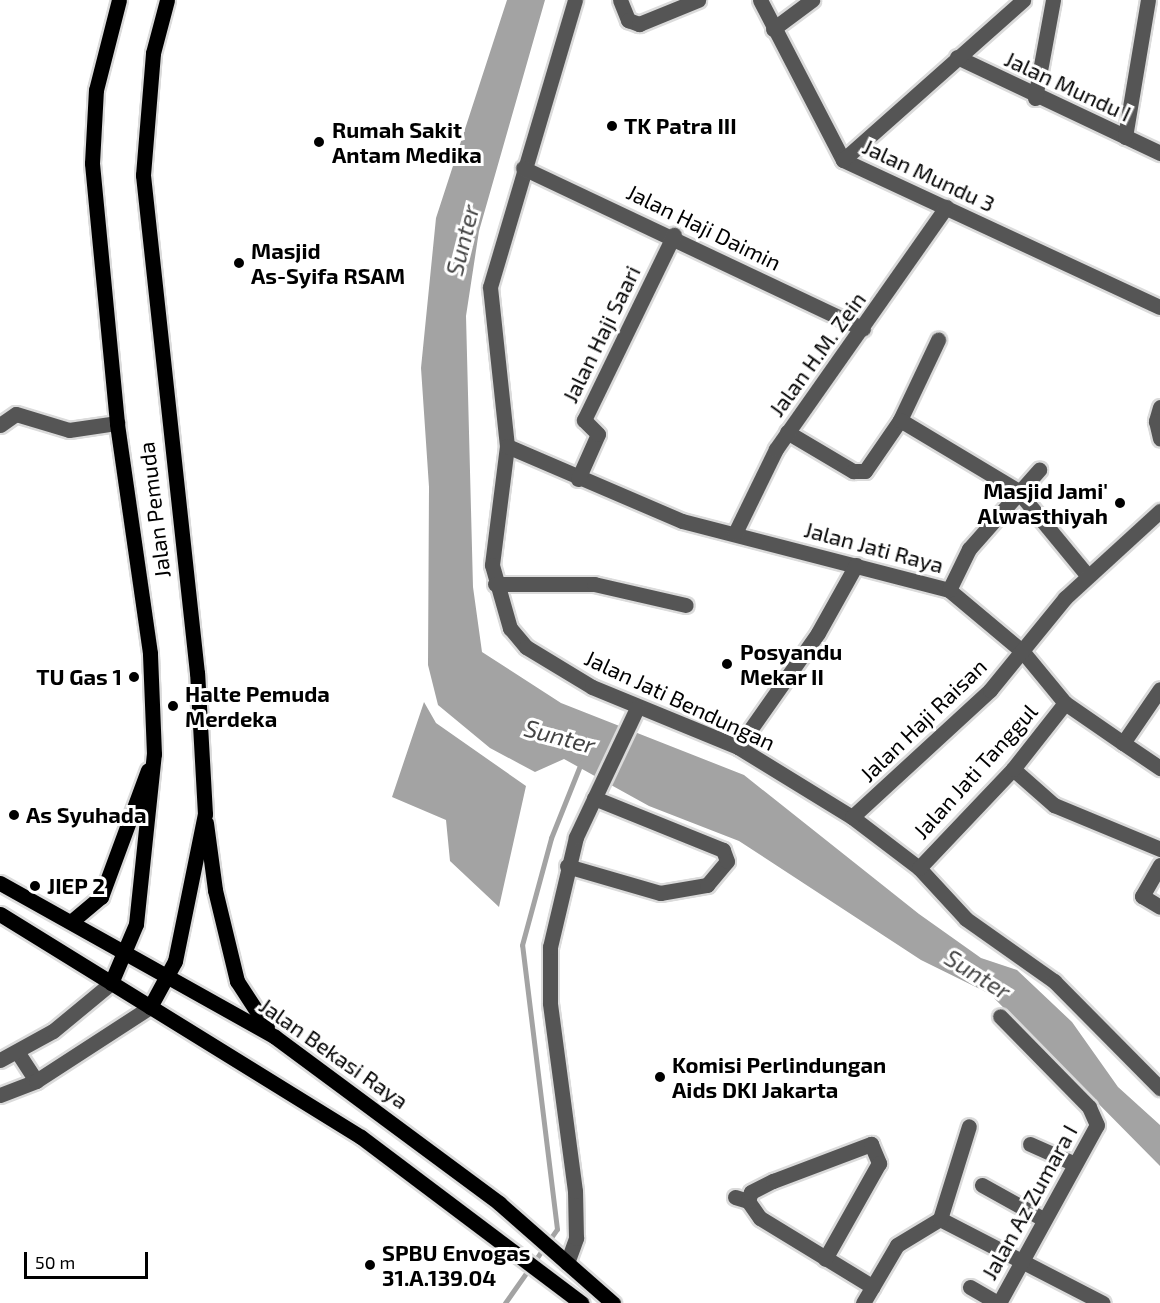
<!DOCTYPE html>
<html>
<head>
<meta charset="utf-8">
<style>
  body { margin:0 }
  #map { position:relative; width:1160px; height:1303px; overflow:hidden; background:#fff; font-family:"Exo 2",sans-serif }
  div>[style] { position:absolute }
  [style*='--x'] { left:calc(var(--x)*1px); top:calc(var(--y)*1px); width:calc(var(--w)*1px); rotate:calc(var(--a)*1deg) }
  .water>* { inset:0; background:#a3a3a3 }
  .stream>* { height:5px; margin:-2.5px; padding:0 2.5px; transform-origin:2.5px; border-radius:2.5px; background:#a3a3a3 }
  .roads { filter:drop-shadow(2px 0 #dbdbdb) drop-shadow(-2px 0 #dbdbdb) drop-shadow(0 2px #dbdbdb) drop-shadow(0 -2px #dbdbdb) }
  .minor>* { height:15px; margin:-7.5px; padding:0 7.5px; transform-origin:7.5px; border-radius:7.5px; background:#555 }
  .major>* { height:15px; margin:-7.5px; padding:0 7.5px; transform-origin:7.5px; border-radius:7.5px; background:#000 }
  .dots>* { width:16px; height:16px; translate:-50% -50%; box-sizing:border-box; border:3px solid #fff; border-radius:50% }
  span { translate:-50% -50%; white-space:nowrap; text-align:center; line-height:1.15; -webkit-text-stroke:6px #fff; paint-order:stroke }
  .street-label { font-size:22px; color:#000 }
  .poi-label { font-size:22px; color:#000; font-weight:700 }
  .left { translate:0 -50%; text-align:left }
  .right { translate:-100% -50%; text-align:right }
  .water-label { font-size:24px; color:#444; font-style:italic }
  .scale { position:absolute; left:24px; top:1252px; width:124px; height:27px; box-sizing:border-box; border:3px solid #000; border-top:0; padding-left:8px; font-size:18px; line-height:21px; white-space:nowrap; color:#000; -webkit-text-stroke:4px #fff; paint-order:stroke }
</style>
</head>
<body>
<div id="map">
  <div class="water">
    <i style="clip-path:polygon(507px 0,545px 0,479px 231px,466px 316px,473px 587px,482px 652px,561px 703px,744px 775px,919px 914px,981px 958px,1017px 970px,1072px 1022px,1118px 1087px,1160px 1125px,1160px 1166px,990px 994px,921px 960px,739px 841px,649px 806px,564px 759px,535px 772px,490px 748px,438px 705px,428px 665px,429px 487px,421px 368px,436px 218px)"></i>
    <i style="clip-path:polygon(424px 702px,436px 723px,526px 786px,499px 907px,450px 861px,446px 820px,392px 797px)"></i>
  </div>
  <div class="stream">
    <i style="--x:505;--y:1303;--w:90;--a:-54.9"></i>
    <i style="--x:557;--y:1229;--w:286;--a:-97"></i>
    <i style="--x:522;--y:945;--w:111;--a:-74.8"></i>
    <i style="--x:551;--y:838;--w:81;--a:-68.2"></i>
  </div>
  <div class="roads">
    <div class="minor">
      <i style="--x:575;--y:0;--w:299;--a:106.5"></i>
      <i style="--x:490;--y:287;--w:160;--a:83.9"></i>
      <i style="--x:507;--y:446;--w:120;--a:97.2"></i>
      <i style="--x:492;--y:565;--w:66;--a:74.1"></i>
      <i style="--x:510;--y:628;--w:25;--a:50"></i>
      <i style="--x:526;--y:647;--w:77;--a:31.2"></i>
      <i style="--x:592;--y:687;--w:158;--a:22.3"></i>
      <i style="--x:738;--y:747;--w:134;--a:31.6"></i>
      <i style="--x:852;--y:817;--w:84;--a:37.3"></i>
      <i style="--x:919;--y:868;--w:69;--a:47.3"></i>
      <i style="--x:966;--y:919;--w:108;--a:35.2"></i>
      <i style="--x:1054;--y:981;--w:151;--a:45.3"></i>
      <i style="--x:620;--y:0;--w:22;--a:68"></i>
      <i style="--x:628;--y:20;--w:12;--a:20"></i>
      <i style="--x:639;--y:24;--w:64;--a:-22.1"></i>
      <i style="--x:760;--y:0;--w:180;--a:62.6"></i>
      <i style="--x:843;--y:160;--w:349;--a:24.9"></i>
      <i style="--x:773;--y:29;--w:49;--a:-36.6"></i>
      <i style="--x:957;--y:57;--w:225;--a:25.3"></i>
      <i style="--x:1035;--y:98;--w:100;--a:-79.6"></i>
      <i style="--x:1125;--y:137;--w:139;--a:-80.5"></i>
      <i style="--x:843;--y:160;--w:241;--a:-41.6"></i>
      <i style="--x:523;--y:168;--w:376;--a:25.3"></i>
      <i style="--x:1160;--y:407;--w:15;--a:106"></i>
      <i style="--x:1156;--y:421;--w:18;--a:77"></i>
      <i style="--x:900;--y:420;--w:89;--a:-64.6"></i>
      <i style="--x:0;--y:425;--w:19;--a:-35"></i>
      <i style="--x:16;--y:414;--w:55;--a:16.8"></i>
      <i style="--x:69;--y:430;--w:49;--a:-8.3"></i>
      <i style="--x:787;--y:432;--w:77;--a:30.6"></i>
      <i style="--x:853;--y:471;--w:12;--a:0"></i>
      <i style="--x:865;--y:471;--w:62;--a:-55.5"></i>
      <i style="--x:900;--y:420;--w:136;--a:30.9"></i>
      <i style="--x:1017;--y:490;--w:110;--a:50.5"></i>
      <i style="--x:507;--y:446;--w:190;--a:23.2"></i>
      <i style="--x:682;--y:521;--w:276;--a:14.5"></i>
      <i style="--x:949;--y:590;--w:97;--a:40"></i>
      <i style="--x:1023;--y:652;--w:66;--a:50.5"></i>
      <i style="--x:1065;--y:703;--w:70;--a:34.6"></i>
      <i style="--x:1123;--y:743;--w:65;--a:-55.6"></i>
      <i style="--x:578;--y:479;--w:49;--a:-66"></i>
      <i style="--x:598;--y:434;--w:20;--a:-135"></i>
      <i style="--x:584;--y:420;--w:206;--a:-64.1"></i>
      <i style="--x:735;--y:533;--w:93;--a:-64"></i>
      <i style="--x:776;--y:449;--w:296;--a:-54.9"></i>
      <i style="--x:495;--y:584;--w:99;--a:0"></i>
      <i style="--x:594;--y:584;--w:94;--a:12.9"></i>
      <i style="--x:949;--y:590;--w:46;--a:-64"></i>
      <i style="--x:969;--y:549;--w:106;--a:-48.5"></i>
      <i style="--x:1123;--y:743;--w:45;--a:34"></i>
      <i style="--x:738;--y:747;--w:139;--a:-54.9"></i>
      <i style="--x:818;--y:633;--w:78;--a:-60.8"></i>
      <i style="--x:1013;--y:769;--w:55;--a:41.3"></i>
      <i style="--x:1054;--y:805;--w:115;--a:22.5"></i>
      <i style="--x:852;--y:817;--w:188;--a:-42.6"></i>
      <i style="--x:990;--y:690;--w:119;--a:-50.8"></i>
      <i style="--x:1065;--y:598;--w:129;--a:-42.5"></i>
      <i style="--x:1160;--y:865;--w:36;--a:120"></i>
      <i style="--x:1142;--y:896;--w:21;--a:31"></i>
      <i style="--x:567;--y:866;--w:97;--a:16.2"></i>
      <i style="--x:660;--y:893;--w:48;--a:-9.7"></i>
      <i style="--x:707;--y:885;--w:31;--a:-50"></i>
      <i style="--x:727;--y:861;--w:12;--a:-110"></i>
      <i style="--x:723;--y:850;--w:139;--a:-158"></i>
      <i style="--x:919;--y:868;--w:137;--a:-46.5"></i>
      <i style="--x:1013;--y:769;--w:84;--a:-51.8"></i>
      <i style="--x:18;--y:1053;--w:33;--a:57"></i>
      <i style="--x:0;--y:1060;--w:60;--a:-28.7"></i>
      <i style="--x:53;--y:1031;--w:75;--a:-39.6"></i>
      <i style="--x:0;--y:1095;--w:39;--a:-21"></i>
      <i style="--x:36;--y:1081;--w:136;--a:-33"></i>
      <i style="--x:1030;--y:1144;--w:49;--a:24"></i>
      <i style="--x:982;--y:1185;--w:70;--a:29.1"></i>
      <i style="--x:735;--y:1197;--w:14;--a:17"></i>
      <i style="--x:748;--y:1201;--w:21;--a:55"></i>
      <i style="--x:760;--y:1218;--w:132;--a:31.4"></i>
      <i style="--x:748;--y:1201;--w:9;--a:-72"></i>
      <i style="--x:751;--y:1192;--w:25;--a:-27"></i>
      <i style="--x:773;--y:1181;--w:105;--a:-20.7"></i>
      <i style="--x:871;--y:1144;--w:21;--a:67"></i>
      <i style="--x:879;--y:1163;--w:110;--a:119.4"></i>
      <i style="--x:940;--y:1219;--w:183;--a:27.3"></i>
      <i style="--x:567;--y:1263;--w:27;--a:-70"></i>
      <i style="--x:576;--y:1238;--w:47;--a:-91.2"></i>
      <i style="--x:575;--y:1191;--w:190;--a:-97.6"></i>
      <i style="--x:550;--y:1003;--w:56;--a:-90"></i>
      <i style="--x:550;--y:947;--w:113;--a:-76.7"></i>
      <i style="--x:576;--y:837;--w:143;--a:-64.7"></i>
      <i style="--x:970;--y:1287;--w:32;--a:30"></i>
      <i style="--x:863;--y:1303;--w:67;--a:-59.6"></i>
      <i style="--x:897;--y:1245;--w:50;--a:-31.2"></i>
      <i style="--x:940;--y:1219;--w:97;--a:-72.7"></i>
      <i style="--x:999;--y:1303;--w:203;--a:-61.2"></i>
      <i style="--x:1097;--y:1125;--w:20;--a:-114"></i>
      <i style="--x:1089;--y:1107;--w:127;--a:-134.4"></i>
    </div>
    <div class="major">
      <i style="--x:206;--y:823;--w:68;--a:82.3"></i>
      <i style="--x:215;--y:890;--w:94;--a:76.4"></i>
      <i style="--x:237;--y:981;--w:55;--a:56.9"></i>
      <i style="--x:0;--y:883;--w:315;--a:29.2"></i>
      <i style="--x:275;--y:1037;--w:279;--a:36.5"></i>
      <i style="--x:499;--y:1203;--w:152;--a:41.3"></i>
      <i style="--x:0;--y:914;--w:424;--a:31.7"></i>
      <i style="--x:361;--y:1137;--w:276;--a:37"></i>
      <i style="--x:72;--y:921;--w:38;--a:-40"></i>
      <i style="--x:101;--y:897;--w:135;--a:-69.7"></i>
      <i style="--x:111;--y:983;--w:64;--a:-67"></i>
      <i style="--x:136;--y:924;--w:171;--a:-84"></i>
      <i style="--x:154;--y:754;--w:101;--a:-92.3"></i>
      <i style="--x:150;--y:653;--w:232;--a:-98.2"></i>
      <i style="--x:117;--y:423;--w:261;--a:-95.5"></i>
      <i style="--x:92;--y:163;--w:73;--a:-86.9"></i>
      <i style="--x:96;--y:90;--w:93;--a:-75.7"></i>
      <i style="--x:150;--y:1007;--w:52;--a:-61.5"></i>
      <i style="--x:175;--y:961;--w:150;--a:-78.5"></i>
      <i style="--x:205;--y:814;--w:141;--a:-93.2"></i>
      <i style="--x:197;--y:673;--w:501;--a:-96.19"></i>
      <i style="--x:143;--y:175;--w:122;--a:-85.3"></i>
      <i style="--x:153;--y:53;--w:55;--a:-75.2"></i>
    </div>
  </div>
  <div class="dots">
    <i style="left:612px;top:126px;background:#000"></i>
    <i style="left:319px;top:142px;background:#000"></i>
    <i style="left:239px;top:263px;background:#000"></i>
    <i style="left:1120px;top:503px;background:#000"></i>
    <i style="left:727px;top:664px;background:#000"></i>
    <i style="left:134px;top:677px;background:#000"></i>
    <i style="left:173px;top:706px;background:#000"></i>
    <i style="left:14px;top:815px;background:#000"></i>
    <i style="left:35px;top:886px;background:#000"></i>
    <i style="left:660px;top:1077px;background:#000"></i>
    <i style="left:370px;top:1265px;background:#000"></i>
  </div>
  <div class="street-label">
    <span style="left:1068px;top:86px;rotate:25deg">Jalan Mundu I</span>
    <span style="left:929px;top:175px;rotate:25deg">Jalan Mundu 3</span>
    <span style="left:704px;top:227px;rotate:26deg">Jalan Haji Daimin</span>
    <span style="left:601px;top:334px;rotate:-64deg">Jalan Haji Saari</span>
    <span style="left:817px;top:354px;rotate:-54deg">Jalan H.M. Zein</span>
    <span style="left:154px;top:510px;rotate:-97deg">Jalan Pemuda</span>
    <span style="left:874px;top:547px;rotate:15deg">Jalan Jati Raya</span>
    <span style="left:680px;top:700px;rotate:25deg">Jalan Jati Bendungan</span>
    <span style="left:923px;top:720px;rotate:-44deg">Jalan Haji Raisan</span>
    <span style="left:975px;top:771px;rotate:-48deg">Jalan Jati Tanggul</span>
    <span style="left:334px;top:1053px;rotate:35deg">Jalan Bekasi Raya</span>
    <span style="left:1029px;top:1202px;rotate:-61deg">Jalan Az Zumara I</span>
  </div>
  <div class="poi-label">
    <span class="left" style="left:624px;top:126px">TK Patra III</span>
    <span class="left" style="left:332px;top:142px">Rumah Sakit<br>Antam Medika</span>
    <span class="left" style="left:251px;top:263px">Masjid<br>As-Syifa RSAM</span>
    <span class="right" style="left:1108px;top:503px">Masjid Jami'<br>Alwasthiyah</span>
    <span class="left" style="left:740px;top:664px">Posyandu<br>Mekar II</span>
    <span class="right" style="left:122px;top:677px">TU Gas 1</span>
    <span class="left" style="left:185px;top:706px">Halte Pemuda<br>Merdeka</span>
    <span class="left" style="left:26px;top:815px">As Syuhada</span>
    <span class="left" style="left:47px;top:886px">JIEP 2</span>
    <span class="left" style="left:672px;top:1077px">Komisi Perlindungan<br>Aids DKI Jakarta</span>
    <span class="left" style="left:382px;top:1265px">SPBU Envogas<br>31.A.139.04</span>
  </div>
  <div class="water-label">
    <span style="left:462px;top:240px;rotate:-76deg">Sunter</span>
    <span style="left:560px;top:736px;rotate:15deg">Sunter</span>
    <span style="left:978px;top:974px;rotate:32deg">Sunter</span>
  </div>
  <div class="scale">50 m</div>
</div>
</body>
</html>
